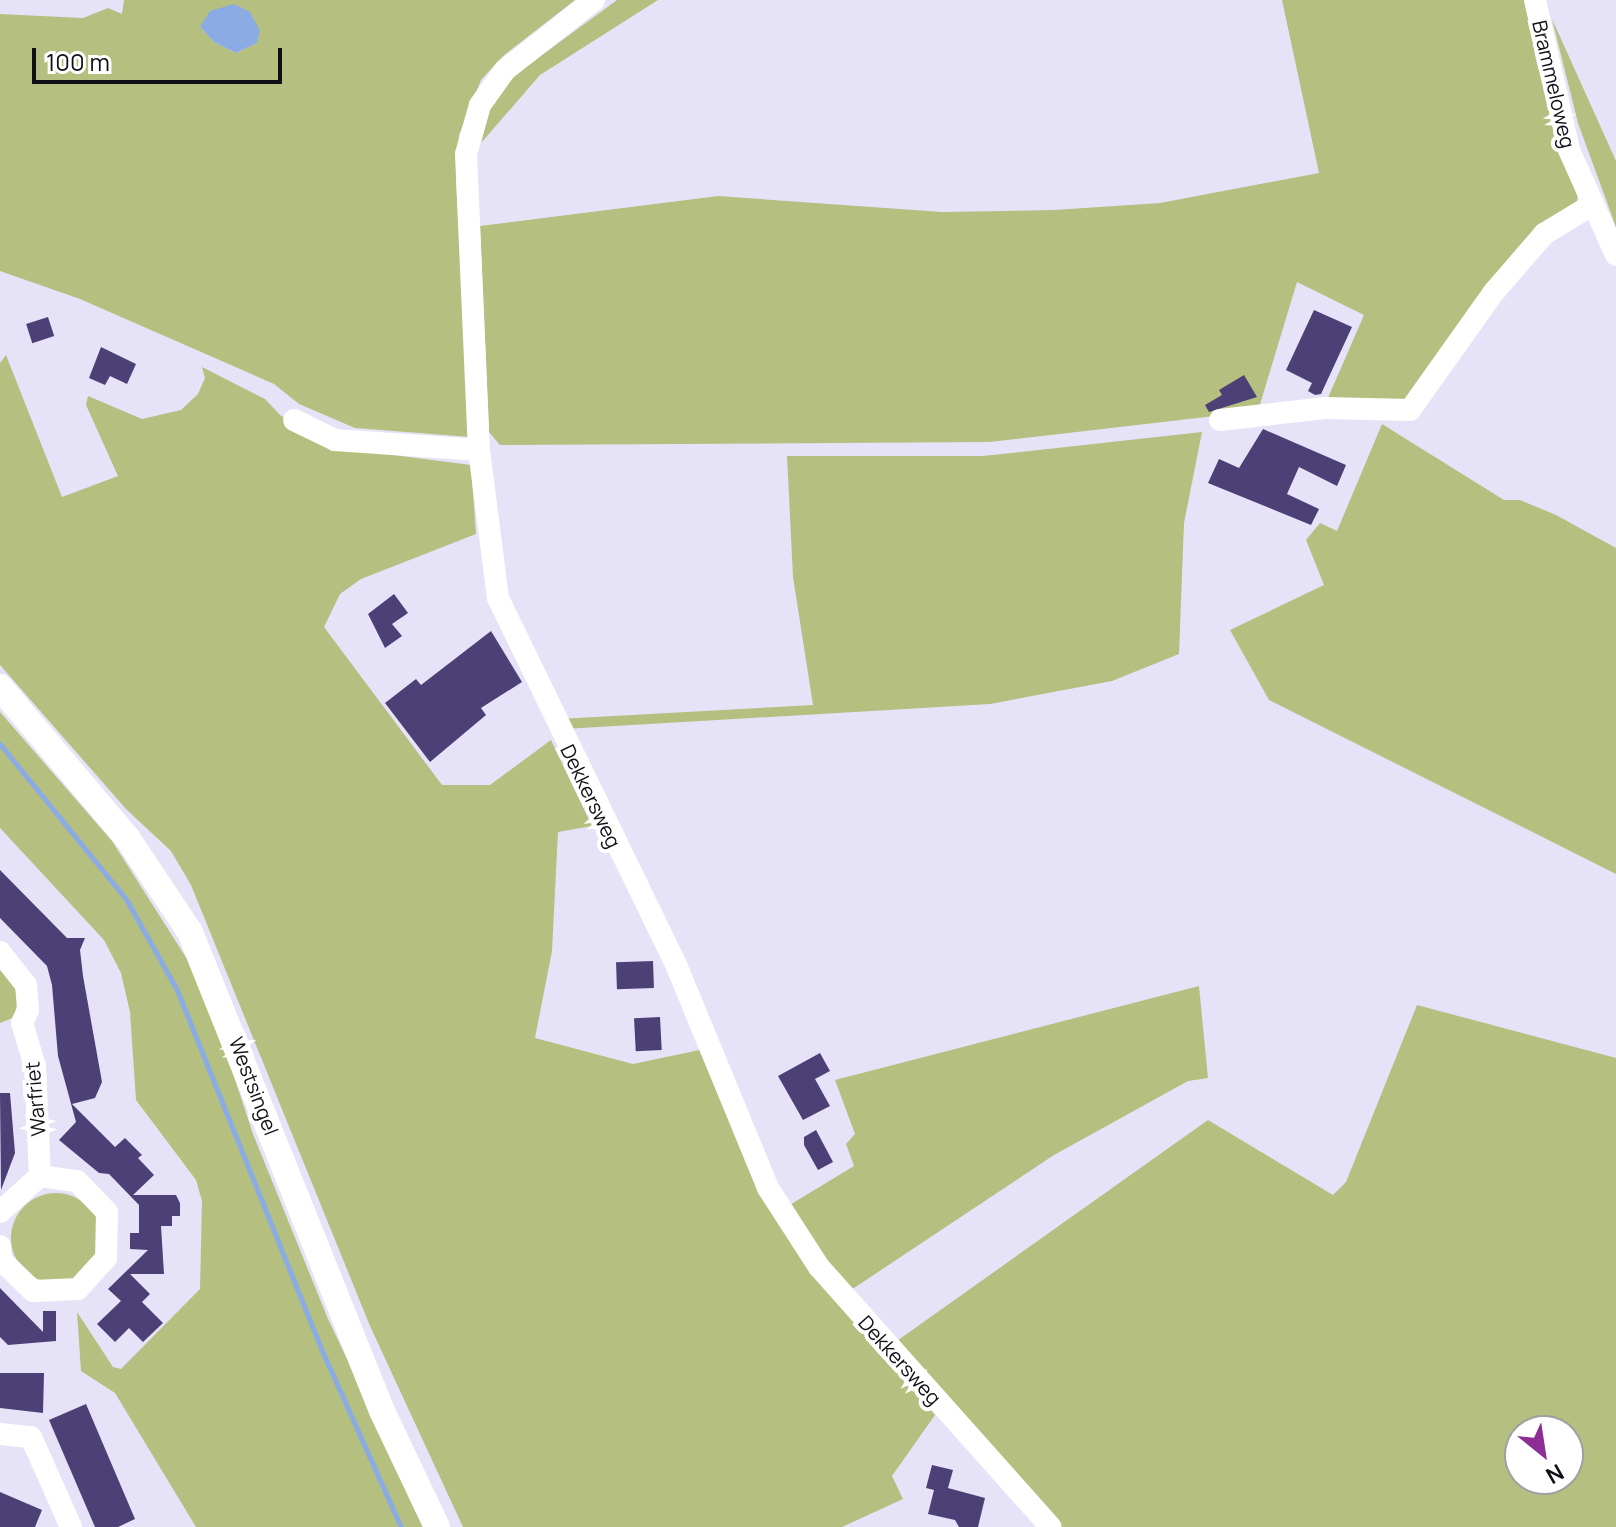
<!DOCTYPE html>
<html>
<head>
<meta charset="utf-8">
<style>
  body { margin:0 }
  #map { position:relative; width:1616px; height:1527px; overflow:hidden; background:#e6e3f8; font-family:Manrope,sans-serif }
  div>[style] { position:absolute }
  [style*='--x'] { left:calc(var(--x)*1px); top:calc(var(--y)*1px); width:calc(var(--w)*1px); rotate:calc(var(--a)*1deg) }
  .green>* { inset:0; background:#b5bf7f }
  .round { border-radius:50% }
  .water>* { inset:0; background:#8aabe3 }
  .stream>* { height:5px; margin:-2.5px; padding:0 2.5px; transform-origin:2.5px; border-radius:2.5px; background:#8aabe3 }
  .building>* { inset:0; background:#4c4076; transform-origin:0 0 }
  .minor>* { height:22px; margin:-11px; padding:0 11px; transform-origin:11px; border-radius:11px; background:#fff }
  .major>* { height:26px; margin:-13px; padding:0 13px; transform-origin:13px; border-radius:13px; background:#fff }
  span { translate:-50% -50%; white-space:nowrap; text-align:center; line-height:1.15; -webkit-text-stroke:8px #fff; paint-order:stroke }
  .street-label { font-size:20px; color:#111017 }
  .north { position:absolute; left:1504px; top:1415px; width:80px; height:80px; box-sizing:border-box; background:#fff; border:2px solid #a09fa2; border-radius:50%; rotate:150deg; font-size:22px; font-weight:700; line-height:32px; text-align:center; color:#111017 }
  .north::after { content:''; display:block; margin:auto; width:28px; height:36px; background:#8d2e97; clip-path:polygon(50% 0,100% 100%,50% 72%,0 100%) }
  .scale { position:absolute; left:32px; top:48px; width:250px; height:36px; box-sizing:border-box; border:4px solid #111017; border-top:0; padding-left:10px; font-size:24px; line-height:28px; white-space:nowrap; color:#111017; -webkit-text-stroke:6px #fff; paint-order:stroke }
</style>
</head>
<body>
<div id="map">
  <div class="green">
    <i style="clip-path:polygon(evenodd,124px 0,575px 0,503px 56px,481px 80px,459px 135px,456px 180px,470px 437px,355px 428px,299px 404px,274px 384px,80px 299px,0 271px,0 14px,83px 18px,108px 8px,122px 14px,124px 0,200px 27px,257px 43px,236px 53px,214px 42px,200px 27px)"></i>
    <i style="clip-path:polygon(617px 0,658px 0,540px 75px,481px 143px,492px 102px,508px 80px)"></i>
    <i style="clip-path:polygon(1282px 0,1526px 0,1536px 60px,1561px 149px,1578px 188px,1577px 204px,1413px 401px,1324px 407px,1364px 315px,1297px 282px,1258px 411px,989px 442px,500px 445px,489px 432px,480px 226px,718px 196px,942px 212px,1054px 210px,1160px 203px,1319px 173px)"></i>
    <i style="clip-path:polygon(1552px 19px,1616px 161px,1616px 227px,1578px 123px)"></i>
    <i style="clip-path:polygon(6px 355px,62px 497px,118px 476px,86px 405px,88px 396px,142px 419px,181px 410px,198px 394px,205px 378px,202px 367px,265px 399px,280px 415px,331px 447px,471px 465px,476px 534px,361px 579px,340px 594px,324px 627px,442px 785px,490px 785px,551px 740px,592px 826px,558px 832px,552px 951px,535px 1038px,633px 1064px,704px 1049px,841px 1306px,935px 1415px,892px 1476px,903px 1499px,842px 1527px,463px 1527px,370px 1326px,191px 885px,171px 851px,126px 809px,0 665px,0 363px)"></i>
    <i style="clip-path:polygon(1382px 424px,1504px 500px,1520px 500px,1556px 515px,1616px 548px,1616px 874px,1269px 700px,1230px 630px,1324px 585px,1306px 540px,1320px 523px,1337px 531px)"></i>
    <i style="clip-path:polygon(1202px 432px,1184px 523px,1179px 654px,1112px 681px,990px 704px,564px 729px,559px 719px,813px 705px,793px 577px,787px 456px,983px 456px)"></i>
    <i style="clip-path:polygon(0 712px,112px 841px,187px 959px,215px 1019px,253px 1134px,328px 1319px,427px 1527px,196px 1527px,115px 1393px,81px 1371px,77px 1312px,113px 1367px,121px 1369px,200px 1289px,202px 1201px,196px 1180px,136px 1100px,130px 1012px,121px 973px,104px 940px,0 828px)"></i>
    <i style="clip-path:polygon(0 963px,19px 990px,15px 1017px,0 1023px)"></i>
    <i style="clip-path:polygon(1199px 986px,1208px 1078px,1188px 1081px,1054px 1155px,848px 1292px,788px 1206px,854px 1166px,846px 1144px,855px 1134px,835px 1080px)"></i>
    <i style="clip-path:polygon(evenodd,1417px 1005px,1616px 1058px,1616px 1527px,1055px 1527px,894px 1343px,1208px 1120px,1333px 1195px,1346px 1182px,1417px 1005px,1520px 1431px,1568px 1431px,1568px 1479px,1520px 1479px,1520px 1431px)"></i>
    <i class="round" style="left:11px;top:1193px;width:90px;height:90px"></i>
  </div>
  <div class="water">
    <i style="clip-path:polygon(234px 4px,250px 12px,260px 31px,257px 43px,236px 53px,214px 42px,200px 27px,210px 11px)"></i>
  </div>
  <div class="stream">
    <i style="--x:0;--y:744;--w:200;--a:50.9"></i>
    <i style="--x:126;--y:899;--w:104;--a:60.7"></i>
    <i style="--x:177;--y:990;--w:393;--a:68.1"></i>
    <i style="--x:324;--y:1355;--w:188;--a:65.9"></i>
  </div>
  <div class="building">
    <i style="clip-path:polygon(1314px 310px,1352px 327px,1321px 394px,1315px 395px,1308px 391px,1312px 383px,1286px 370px)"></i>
    <i style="left:48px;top:317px;width:20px;height:23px;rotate:72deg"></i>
    <i style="clip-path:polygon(101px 347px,136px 364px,127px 384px,110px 376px,105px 385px,89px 378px)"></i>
    <i style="clip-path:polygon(1244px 375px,1257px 397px,1209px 412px,1205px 405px,1222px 395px,1219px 390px)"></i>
    <i style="clip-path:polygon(1263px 429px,1346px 465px,1337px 486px,1299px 467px,1287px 494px,1319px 509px,1311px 525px,1208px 483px,1219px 459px,1239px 468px)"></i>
    <i style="clip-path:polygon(394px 594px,408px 613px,392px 624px,402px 636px,385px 648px,368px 614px)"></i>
    <i style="clip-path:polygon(491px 631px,522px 682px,481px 708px,486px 715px,430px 762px,385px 703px,416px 679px,421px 685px)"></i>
    <i style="clip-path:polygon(0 870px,67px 938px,85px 938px,80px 950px,83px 976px,102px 1082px,95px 1098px,72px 1104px,115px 1147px,125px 1138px,142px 1155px,138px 1158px,154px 1175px,133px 1195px,176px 1195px,180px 1203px,180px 1216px,172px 1216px,172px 1226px,161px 1226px,164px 1274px,130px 1274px,150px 1294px,142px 1302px,163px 1323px,143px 1342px,129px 1328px,115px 1342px,97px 1324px,121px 1301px,108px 1289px,148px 1250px,130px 1249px,130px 1233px,139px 1233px,139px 1205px,109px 1174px,99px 1173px,59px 1140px,76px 1122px,58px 1056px,52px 985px,47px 966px,0 918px)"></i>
    <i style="left:653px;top:961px;width:27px;height:37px;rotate:88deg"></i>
    <i style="left:660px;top:1017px;width:33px;height:26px;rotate:87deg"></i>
    <i style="clip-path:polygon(820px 1053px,830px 1071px,815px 1079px,830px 1106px,803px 1120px,778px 1076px)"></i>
    <i style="clip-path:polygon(0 1093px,10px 1093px,15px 1153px,1px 1190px)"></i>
    <i style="clip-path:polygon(816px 1130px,833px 1162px,818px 1170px,804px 1145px,804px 1137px)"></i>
    <i style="clip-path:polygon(0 1288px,43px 1332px,43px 1311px,56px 1311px,56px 1341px,8px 1345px,0 1337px)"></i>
    <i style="clip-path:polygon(0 1373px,44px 1373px,43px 1413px,0 1408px)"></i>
    <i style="clip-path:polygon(86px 1404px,135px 1519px,118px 1527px,95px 1527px,49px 1420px)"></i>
    <i style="clip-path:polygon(932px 1465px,953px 1470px,948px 1488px,985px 1498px,978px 1527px,959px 1527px,955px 1520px,928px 1514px,934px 1490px,926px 1488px)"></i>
    <i style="clip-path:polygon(0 1492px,42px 1510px,35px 1527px,0 1527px)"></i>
  </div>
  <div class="minor">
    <i style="--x:594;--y:0;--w:113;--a:141.8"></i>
    <i style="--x:505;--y:70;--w:43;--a:125.5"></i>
    <i style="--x:480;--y:105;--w:51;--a:105.9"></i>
    <i style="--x:466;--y:154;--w:296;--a:87.5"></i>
    <i style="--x:479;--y:450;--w:149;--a:82.7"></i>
    <i style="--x:498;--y:598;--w:410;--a:64.1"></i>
    <i style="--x:677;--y:967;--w:239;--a:67.6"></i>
    <i style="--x:768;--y:1188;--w:94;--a:57.2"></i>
    <i style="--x:819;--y:1267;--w:348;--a:48.3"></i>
    <i style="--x:1535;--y:0;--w:154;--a:77.2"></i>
    <i style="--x:1569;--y:150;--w:115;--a:65.9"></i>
    <i style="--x:294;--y:420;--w:46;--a:26"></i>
    <i style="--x:335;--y:440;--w:144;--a:4"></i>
    <i style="--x:1220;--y:420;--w:106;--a:-6.5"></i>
    <i style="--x:1325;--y:408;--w:85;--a:1.3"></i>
    <i style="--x:1410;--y:410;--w:145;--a:-54.6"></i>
    <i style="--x:1494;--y:292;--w:77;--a:-49.2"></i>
    <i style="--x:1544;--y:234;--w:54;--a:-31.3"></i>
    <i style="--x:0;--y:952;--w:42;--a:51.8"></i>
    <i style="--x:26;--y:985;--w:25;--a:85"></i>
    <i style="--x:28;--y:1010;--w:14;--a:115"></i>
    <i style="--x:22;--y:1023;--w:45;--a:73.2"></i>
    <i style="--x:35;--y:1066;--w:110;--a:87.4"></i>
    <i style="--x:0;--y:1212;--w:54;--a:-42"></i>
    <i style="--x:40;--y:1176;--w:37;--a:8"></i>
    <i style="--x:77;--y:1181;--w:43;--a:45.9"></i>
    <i style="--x:107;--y:1212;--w:46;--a:91.2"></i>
    <i style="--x:106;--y:1258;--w:42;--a:132.1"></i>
    <i style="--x:78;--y:1289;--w:45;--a:177.5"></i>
    <i style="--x:33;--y:1291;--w:45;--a:-135.9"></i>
    <i style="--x:1;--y:1260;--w:14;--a:-94"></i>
    <i style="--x:0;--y:1434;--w:31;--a:6"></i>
    <i style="--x:31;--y:1437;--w:98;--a:66"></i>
  </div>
  <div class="major">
    <i style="--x:0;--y:687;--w:199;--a:49.9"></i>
    <i style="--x:128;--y:839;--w:112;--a:56.3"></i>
    <i style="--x:190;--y:932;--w:516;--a:68.16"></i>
    <i style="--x:382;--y:1411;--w:128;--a:64.6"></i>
  </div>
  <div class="street-label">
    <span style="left:1554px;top:84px;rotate:77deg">Brammeloweg</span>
    <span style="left:591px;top:796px;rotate:64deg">Dekkersweg</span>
    <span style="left:254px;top:1086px;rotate:69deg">Westsingel</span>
    <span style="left:35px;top:1099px;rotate:-95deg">Warfriet</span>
    <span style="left:900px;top:1360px;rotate:48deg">Dekkersweg</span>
  </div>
  <div class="north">N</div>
  <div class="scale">100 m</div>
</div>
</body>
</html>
